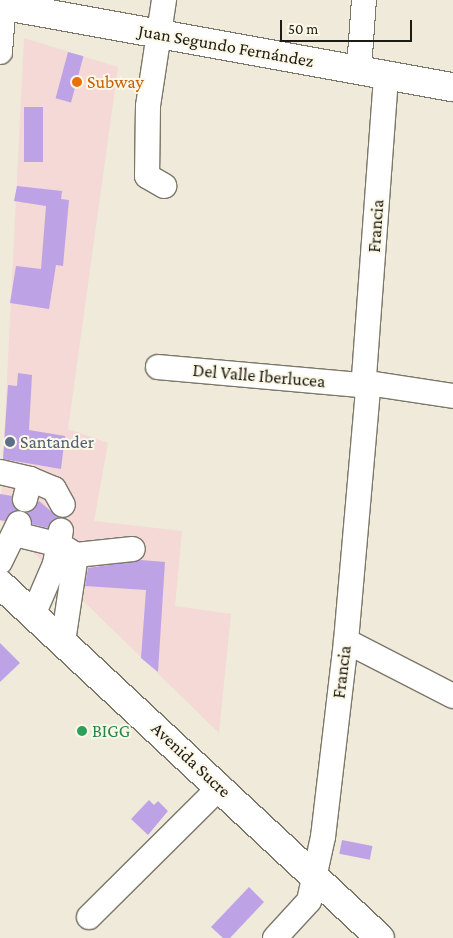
<!DOCTYPE html>
<html>
<head>
<meta charset="utf-8">
<style>
  body { margin:0 }
  #map { position:relative; width:453px; height:938px; overflow:hidden; background:#efeada; font-family:"Crimson Pro",serif }
  div>[style] { position:absolute }
  [style*='--x'] { left:calc(var(--x)*1px); top:calc(var(--y)*1px); width:calc(var(--w)*1px); rotate:calc(var(--a)*1deg) }
  .commercial>* { inset:0; background:#f4d9d6 }
  .building>* { inset:0; background:#bea2e6; transform-origin:0 0 }
  .roads { filter:drop-shadow(1px 0 #7b7769) drop-shadow(-1px 0 #7b7769) drop-shadow(0 1px #7b7769) drop-shadow(0 -1px #7b7769) }
  .minor>* { height:24px; margin:-12px; padding:0 12px; transform-origin:12px; border-radius:12px; background:#fff }
  .major>* { height:28px; margin:-14px; padding:0 14px; transform-origin:14px; border-radius:14px; background:#fff }
  .dots>* { width:14px; height:14px; translate:-50% -50%; box-sizing:border-box; border:2px solid #fcf8e7; border-radius:50% }
  span { translate:-50% -50%; white-space:nowrap; text-align:center; line-height:1.15; -webkit-text-stroke:4px #fcf8e7; paint-order:stroke }
  .street-label { font-size:18px; color:#1d1b15 }
  .food-label { font-size:18px; color:#c56008 }
  .left { translate:0 -50%; text-align:left }
  .service-label { font-size:18px; color:#4e5e75 }
  .leisure-label { font-size:18px; color:#27864d }
  .scale { position:absolute; left:280px; top:20px; width:132px; height:22px; box-sizing:border-box; border:2px solid #1d1b15; border-top:0; padding-left:6px; font-size:15px; line-height:18px; white-space:nowrap; color:#1d1b15; -webkit-text-stroke:4px #fcf8e7; paint-order:stroke }
</style>
</head>
<body>
<div id="map">
  <div class="commercial">
    <i style="clip-path:polygon(24px 38px,118px 67px,68px 429px,108px 443px,94px 521px,182px 531px,175px 606px,231px 614px,219px 733px,0 520px)"></i>
  </div>
  <div class="building">
    <i style="left:68px;top:52px;width:16px;height:48px;rotate:15deg"></i>
    <i style="left:24px;top:107px;width:19px;height:55px"></i>
    <i style="clip-path:polygon(17px 186px,62px 191px,61px 199px,69px 200px,63px 266px,56px 265px,49px 309px,10px 303px,16px 266px,41px 269px,46px 206px,14px 201px)"></i>
    <i style="clip-path:polygon(18px 373px,32px 375px,29px 430px,65px 436px,61px 469px,3px 459px,8px 385px,17px 386px)"></i>
    <i style="clip-path:polygon(0 494px,12px 496px,17px 510px,5px 521px,0 520px)"></i>
    <i style="clip-path:polygon(39px 501px,59px 518px,48px 528px,32px 524px,27px 512px)"></i>
    <i style="clip-path:polygon(141px 560px,165px 562px,158px 672px,141px 658px,146px 590px,85px 586px,88px 568px)"></i>
    <i style="clip-path:polygon(0 643px,20px 663px,0 682px)"></i>
    <i style="clip-path:polygon(149px 800px,154px 805px,158px 801px,168px 811px,148px 835px,131px 819px)"></i>
    <i style="left:342px;top:840px;width:31px;height:14px;rotate:11deg"></i>
    <i style="clip-path:polygon(249px 887px,264px 902px,230px 938px,223px 938px,211px 927px)"></i>
  </div>
  <div class="roads">
    <div class="minor">
      <i style="--x:164;--y:0;--w:107;--a:98.6"></i>
      <i style="--x:148;--y:106;--w:70;--a:90.8"></i>
      <i style="--x:147;--y:176;--w:20;--a:30"></i>
      <i style="--x:0;--y:52;--w:52;--a:-85.6"></i>
      <i style="--x:359;--y:69;--w:69;--a:-85.9"></i>
      <i style="--x:158;--y:367;--w:202;--a:5.1"></i>
      <i style="--x:364;--y:377;--w:303;--a:-85.8"></i>
      <i style="--x:374;--y:384;--w:80;--a:8.6"></i>
      <i style="--x:0;--y:472;--w:31;--a:13"></i>
      <i style="--x:30;--y:479;--w:21;--a:104"></i>
      <i style="--x:30;--y:479;--w:26;--a:23"></i>
      <i style="--x:54;--y:489;--w:18;--a:61"></i>
      <i style="--x:15;--y:534;--w:46;--a:13.7"></i>
      <i style="--x:60;--y:545;--w:19;--a:32"></i>
      <i style="--x:76;--y:555;--w:88;--a:98.5"></i>
      <i style="--x:76;--y:555;--w:57;--a:-6"></i>
      <i style="--x:0;--y:562;--w:43;--a:-64"></i>
      <i style="--x:33;--y:615;--w:56;--a:-66.7"></i>
      <i style="--x:55;--y:564;--w:34;--a:-80"></i>
      <i style="--x:346;--y:641;--w:120;--a:27.2"></i>
      <i style="--x:89;--y:917;--w:185;--a:-44.8"></i>
      <i style="--x:275;--y:938;--w:50;--a:-47.4"></i>
      <i style="--x:309;--y:901;--w:66;--a:-77.7"></i>
      <i style="--x:323;--y:837;--w:197;--a:-83.3"></i>
      <i style="--x:346;--y:641;--w:251;--a:-85"></i>
    </div>
    <div class="major">
      <i style="--x:0;--y:5;--w:460;--a:10.3"></i>
      <i style="--x:0;--y:584;--w:519;--a:42.97"></i>
    </div>
  </div>
  <div class="dots">
    <i style="left:77px;top:82px;background:#e8710a"></i>
    <i style="left:10px;top:442px;background:#5c6f8a"></i>
    <i style="left:82px;top:731px;background:#2e9e5b"></i>
  </div>
  <div class="street-label">
    <span style="left:226px;top:46px;rotate:10deg">Juan Segundo Fernández</span>
    <span style="left:376px;top:226px;rotate:-86deg">Francia</span>
    <span style="left:259px;top:376px;rotate:5deg">Del Valle Iberlucea</span>
    <span style="left:342px;top:672px;rotate:-83deg">Francia</span>
    <span style="left:191px;top:760px;rotate:43deg">Avenida Sucre</span>
  </div>
  <div class="food-label">
    <span class="left" style="left:87px;top:82px">Subway</span>
  </div>
  <div class="service-label">
    <span class="left" style="left:20px;top:442px">Santander</span>
  </div>
  <div class="leisure-label">
    <span class="left" style="left:92px;top:731px">BIGG</span>
  </div>
  <div class="scale">50 m</div>
</div>
</body>
</html>
